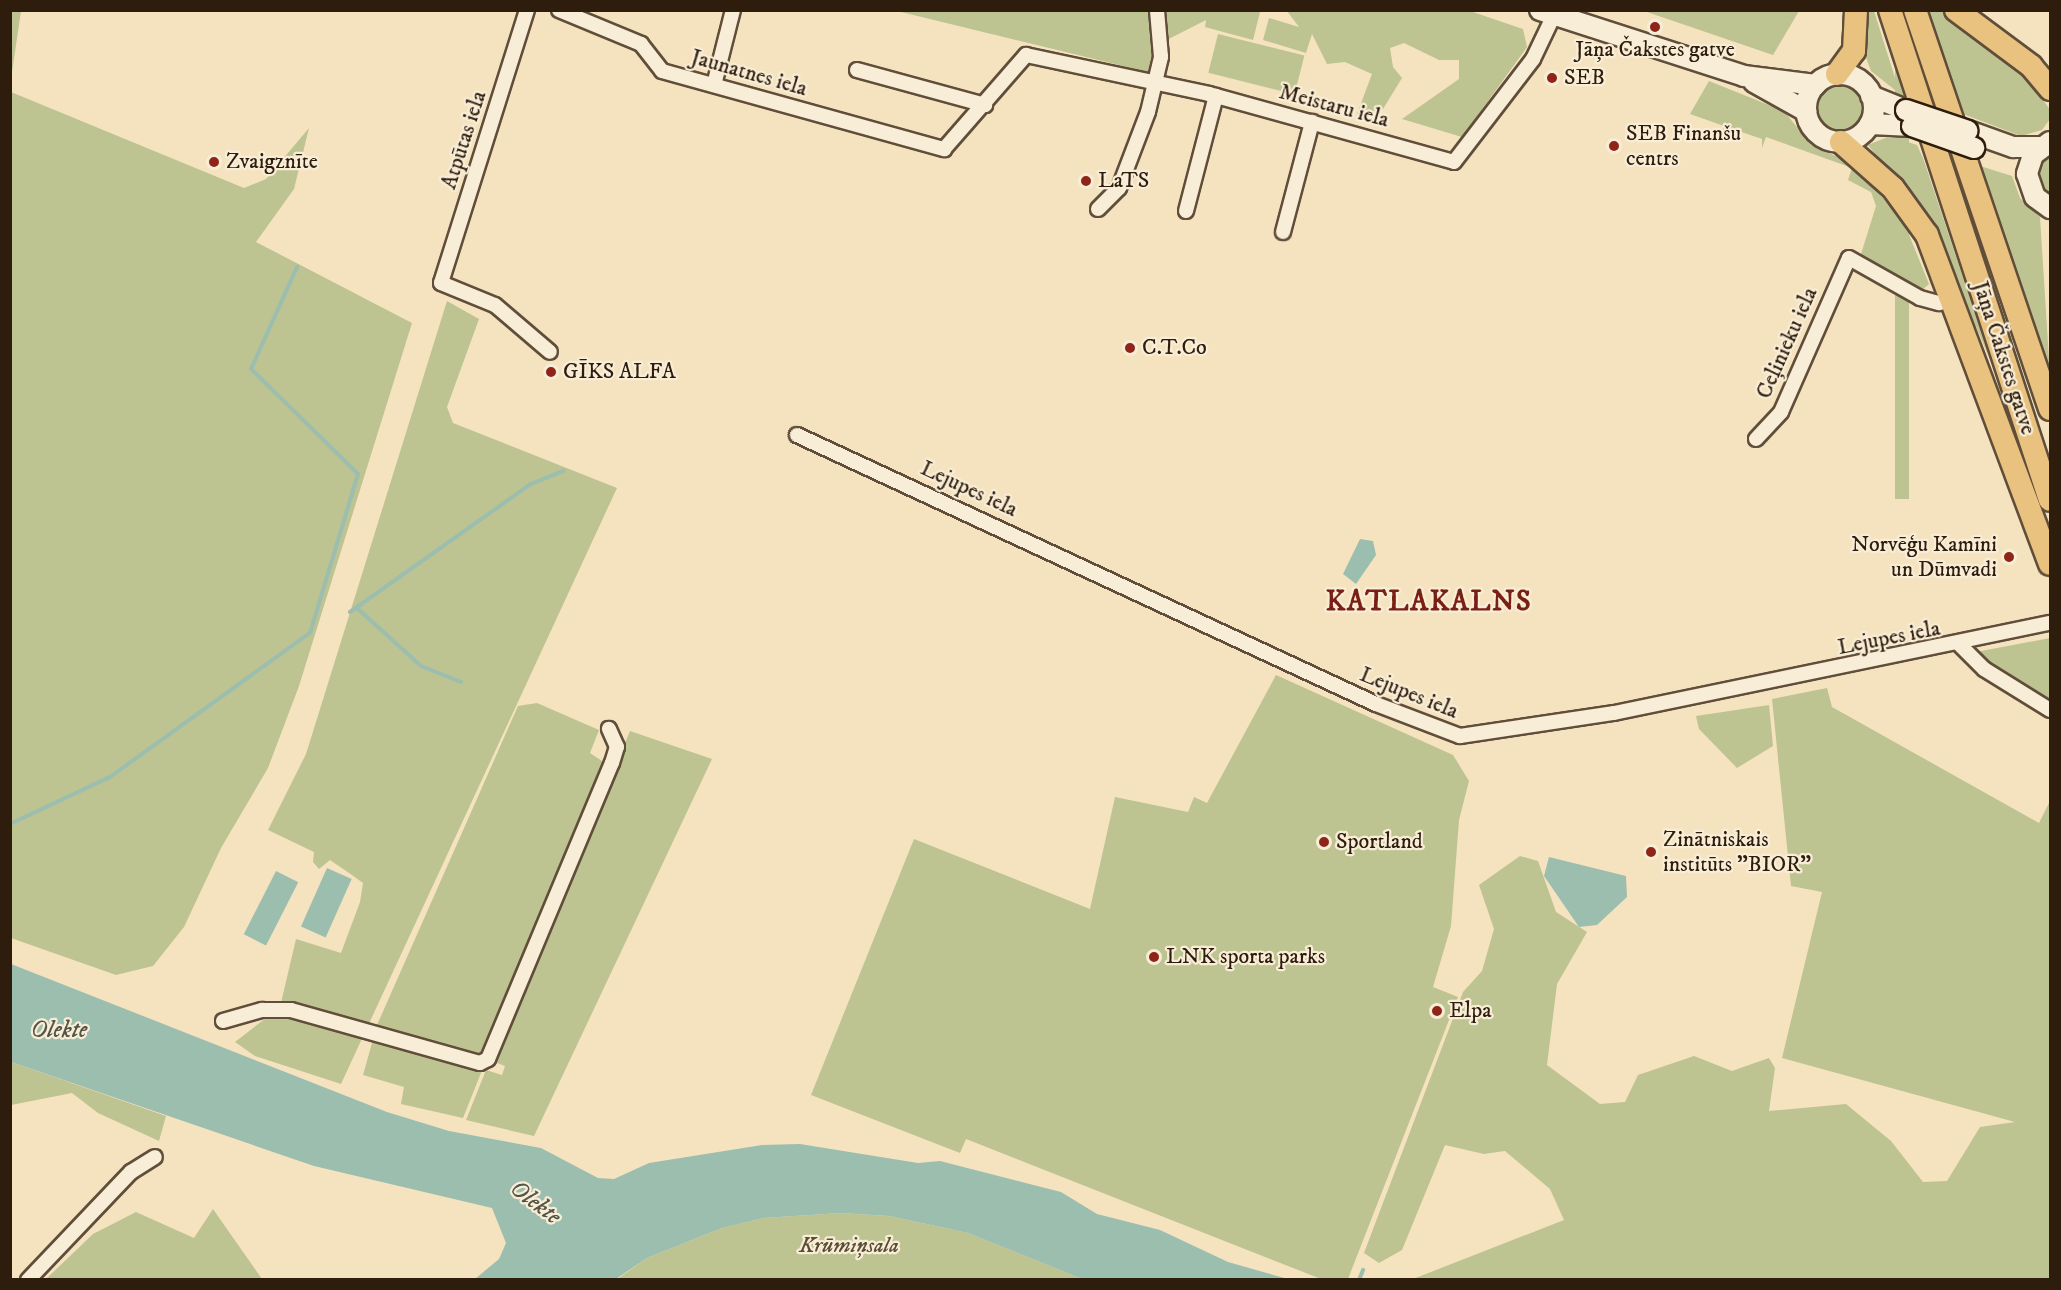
<!DOCTYPE html>
<html>
<head>
<meta charset="utf-8">
<style>
  body { margin:0 }
  #map { position:relative; width:2061px; height:1290px; overflow:hidden; background:#f5e3c0; font-family:"IM FELL DW Pica",serif }
  div>[style] { position:absolute }
  [style*='--x'] { left:calc(var(--x)*1px); top:calc(var(--y)*1px); width:calc(var(--w)*1px); rotate:calc(var(--a)*1deg) }
  .green>* { inset:0; background:#bdc391; transform-origin:0 0 }
  .round { border-radius:50% }
  .water>* { inset:0; background:#9cbeaf; transform-origin:0 0 }
  .stream>* { height:4px; margin:-2px; padding:0 2px; transform-origin:2px; border-radius:2px; background:#9cbeaf }
  .roads { filter:drop-shadow(2px 0 #604e3a) drop-shadow(-2px 0 #604e3a) drop-shadow(0 2px #604e3a) drop-shadow(0 -2px #604e3a) }
  .minor>* { height:14px; margin:-7px; padding:0 7px; transform-origin:7px; border-radius:7px; background:#f8edd6 }
  .secondary>* { height:20px; margin:-10px; padding:0 10px; transform-origin:10px; border-radius:10px; background:#f8edd6 }
  .secondary>.ring { margin:-10px; padding:0; box-sizing:content-box; background:none; border:20px solid #f8edd6; border-radius:50% }
  .trunk>* { height:22px; margin:-11px; padding:0 11px; transform-origin:11px; border-radius:11px; background:#eac280 }
  .bridges { filter:drop-shadow(2px 0 #2e1c0d) drop-shadow(-2px 0 #2e1c0d) drop-shadow(0 2px #2e1c0d) drop-shadow(0 -2px #2e1c0d) }
  .secondary-bridge>* { height:20px; margin:-10px; padding:0 10px; transform-origin:10px; border-radius:10px; background:#f8edd6 }
  .dots>* { width:16px; height:16px; translate:-50% -50%; box-sizing:border-box; border:3px solid #f8edd6; border-radius:50% }
  span { translate:-50% -50%; white-space:nowrap; text-align:center; line-height:1.15; -webkit-text-stroke:4.5px #f8edd6; paint-order:stroke }
  .poi-label { font-size:22px; color:#2e1c0d }
  .left { translate:0 -50%; text-align:left }
  .right { translate:-100% -50%; text-align:right }
  .street-label { font-size:22px; color:#2e1c0d }
  .park-label { font-size:22px; color:#594e35; font-style:italic }
  .water-label { font-size:24px; color:#545546; font-style:italic }
  .district-label { font-size:28px; color:#7a1f14; font-weight:700; letter-spacing:1.5px }
  .frame { position:absolute; inset:0; border:12px solid #2e1c0d; pointer-events:none }
</style>
</head>
<body>
<div id="map">
  <div class="green">
    <i style="clip-path:polygon(11px 10px,21px 11px,11px 79px,10px 11px)"></i>
    <i style="clip-path:polygon(1467px 10px,1523px 29px,1527px 47px,1462px 137px,1402px 119px,1459px 79px,1459px 60px,1439px 60px,1404px 43px,1390px 48px,1393px 67px,1402px 78px,1383px 109px,1357px 114px,1372px 74px,1345px 62px,1327px 64px,1312px 34px,1306px 53px,1263px 40px,1269px 18px,1299px 27px,1287px 11px)"></i>
    <i style="clip-path:polygon(897px 11px,1256px 10px,1260px 12px,1253px 40px,1205px 27px,1206px 20px,1153px 47px,1148px 72px)"></i>
    <i style="clip-path:polygon(1644px 11px,1799px 11px,1773px 55px)"></i>
    <i style="clip-path:polygon(1863px 11px,1874px 11px,1900px 94px,1871px 71px,1865px 55px)"></i>
    <i style="left:1895px;top:11px;width:14px;height:488px"></i>
    <i style="clip-path:polygon(1928px 11px,1945px 11px,1978px 42px,2015px 64px,2049px 108px,2050px 119px,2042px 130px,2021px 136px,1963px 114px)"></i>
    <i style="left:1218px;top:34px;width:89px;height:40px;rotate:14deg"></i>
    <i style="clip-path:polygon(1709px 81px,1784px 111px,1811px 145px,1849px 162px,1903px 220px,1929px 284px,1921px 291px,1861px 254px,1876px 206px,1871px 192px,1848px 180px,1852px 168px,1766px 137px,1762px 148px,1762px 139px,1730px 128px,1725px 140px,1721px 138px,1724px 126px,1690px 114px)"></i>
    <i class="round" style="left:1813px;top:82px;width:50px;height:50px"></i>
    <i style="clip-path:polygon(11px 92px,244px 188px,266px 179px,309px 128px,294px 189px,256px 242px,412px 323px,299px 686px,268px 768px,221px 848px,184px 927px,153px 966px,116px 975px,11px 938px)"></i>
    <i style="clip-path:polygon(1890px 136px,1917px 145px,1923px 158px,1993px 367px,1935px 229px,1868px 145px)"></i>
    <i style="clip-path:polygon(2050px 151px,2050px 197px,2036px 181px,2037px 164px)"></i>
    <i style="clip-path:polygon(1980px 166px,2012px 176px,2020px 198px,2040px 217px,2050px 375px)"></i>
    <i style="clip-path:polygon(447px 301px,479px 319px,447px 407px,453px 423px,617px 488px,341px 1084px,255px 1056px,235px 1042px,280px 1007px,296px 939px,341px 953px,360px 902px,363px 883px,352px 875px,330px 860px,319px 869px,313px 862px,314px 852px,268px 830px,306px 754px)"></i>
    <i style="clip-path:polygon(2050px 638px,2050px 703px,1987px 667px,1976px 652px)"></i>
    <i style="clip-path:polygon(1276px 675px,1453px 755px,1469px 781px,1459px 820px,1451px 926px,1433px 987px,1458px 997px,1348px 1279px,1321px 1279px,966px 1139px,960px 1153px,811px 1095px,914px 839px,1090px 909px,1115px 797px,1188px 812px,1194px 797px,1207px 803px)"></i>
    <i style="clip-path:polygon(1827px 688px,1832px 707px,2039px 823px,2050px 801px,2050px 1279px,1413px 1279px,1564px 1220px,1550px 1189px,1505px 1151px,1484px 1154px,1445px 1145px,1402px 1250px,1379px 1263px,1364px 1253px,1463px 992px,1482px 971px,1494px 929px,1479px 885px,1520px 856px,1538px 861px,1556px 912px,1587px 932px,1557px 984px,1547px 1065px,1600px 1104px,1625px 1102px,1638px 1075px,1694px 1056px,1732px 1071px,1769px 1058px,1775px 1068px,1769px 1111px,1846px 1104px,1891px 1141px,1923px 1182px,1947px 1181px,1980px 1127px,2015px 1122px,1782px 1058px,1822px 892px,1791px 886px,1772px 699px)"></i>
    <i style="clip-path:polygon(537px 703px,599px 730px,590px 753px,605px 763px,481px 1056px,377px 1025px,518px 706px)"></i>
    <i style="clip-path:polygon(1769px 705px,1773px 746px,1737px 768px,1699px 729px,1696px 716px)"></i>
    <i style="clip-path:polygon(630px 731px,712px 759px,534px 1136px,466px 1120px,486px 1070px,502px 1075px,505px 1066px,492px 1061px)"></i>
    <i style="clip-path:polygon(374px 1036px,483px 1068px,463px 1118px,401px 1104px,404px 1087px,363px 1075px)"></i>
    <i style="clip-path:polygon(11px 1062px,166px 1116px,159px 1141px,98px 1113px,72px 1093px,11px 1105px)"></i>
    <i style="clip-path:polygon(213px 1209px,262px 1279px,46px 1279px,93px 1234px,136px 1212px,194px 1238px)"></i>
    <i style="clip-path:polygon(840px 1213px,889px 1216px,968px 1233px,1082px 1279px,616px 1280px,647px 1258px,722px 1228px,764px 1218px)"></i>
  </div>
  <div class="water">
    <i style="clip-path:polygon(1360px 539px,1373px 541px,1376px 555px,1356px 584px,1343px 574px)"></i>
    <i style="clip-path:polygon(1549px 857px,1626px 876px,1627px 897px,1597px 925px,1579px 927px,1544px 876px)"></i>
    <i style="left:327px;top:868px;width:27px;height:64px;rotate:24deg"></i>
    <i style="left:276px;top:871px;width:25px;height:71px;rotate:27deg"></i>
    <i style="clip-path:polygon(11px 964px,387px 1112px,449px 1131px,541px 1148px,598px 1178px,614px 1179px,649px 1163px,762px 1145px,800px 1144px,918px 1163px,940px 1161px,1061px 1192px,1097px 1214px,1160px 1230px,1228px 1262px,1288px 1279px,1082px 1279px,968px 1233px,889px 1216px,840px 1213px,764px 1218px,722px 1228px,647px 1258px,616px 1279px,475px 1279px,499px 1259px,506px 1243px,492px 1208px,314px 1166px,11px 1062px)"></i>
  </div>
  <div class="stream">
    <i style="--x:357;--y:608;--w:86;--a:42.2"></i>
    <i style="--x:421;--y:666;--w:43;--a:21.8"></i>
    <i style="--x:350;--y:612;--w:222;--a:-35.3"></i>
    <i style="--x:531;--y:484;--w:35;--a:-22"></i>
    <i style="--x:10;--y:824;--w:110;--a:-25.2"></i>
    <i style="--x:110;--y:777;--w:246;--a:-35.8"></i>
    <i style="--x:310;--y:633;--w:166;--a:-73.2"></i>
    <i style="--x:358;--y:474;--w:150;--a:-135.5"></i>
    <i style="--x:251;--y:369;--w:112;--a:-65.7"></i>
    <i style="--x:1359;--y:1280;--w:11;--a:-68"></i>
  </div>
  <div class="roads">
    <div class="minor">
      <i style="--x:527;--y:10;--w:286;--a:107.5"></i>
      <i style="--x:441;--y:283;--w:58;--a:22.2"></i>
      <i style="--x:495;--y:305;--w:72;--a:40.5"></i>
      <i style="--x:559;--y:10;--w:89;--a:22.5"></i>
      <i style="--x:641;--y:44;--w:34;--a:52"></i>
      <i style="--x:662;--y:71;--w:293;--a:15.5"></i>
      <i style="--x:944;--y:149;--w:125;--a:-48.9"></i>
      <i style="--x:1026;--y:55;--w:187;--a:12"></i>
      <i style="--x:1209;--y:94;--w:254;--a:15.5"></i>
      <i style="--x:1454;--y:162;--w:130;--a:-52.5"></i>
      <i style="--x:1533;--y:59;--w:49;--a:-64.5"></i>
      <i style="--x:857;--y:70;--w:133;--a:15.3"></i>
      <i style="--x:714;--y:85;--w:77;--a:-75.8"></i>
      <i style="--x:1098;--y:209;--w:30;--a:-45"></i>
      <i style="--x:1119;--y:188;--w:81;--a:-69.1"></i>
      <i style="--x:1148;--y:112;--w:57;--a:-76.7"></i>
      <i style="--x:1161;--y:57;--w:47;--a:-94.9"></i>
      <i style="--x:1186;--y:211;--w:119;--a:-75.4"></i>
      <i style="--x:1283;--y:232;--w:114;--a:-75.2"></i>
      <i style="--x:797;--y:435;--w:638;--a:24.92"></i>
      <i style="--x:1376;--y:704;--w:90;--a:20.9"></i>
      <i style="--x:1460;--y:736;--w:156;--a:-8.5"></i>
      <i style="--x:1614;--y:713;--w:445;--a:-11.7"></i>
      <i style="--x:1756;--y:439;--w:37;--a:-47"></i>
      <i style="--x:1781;--y:412;--w:168;--a:-66.2"></i>
      <i style="--x:1849;--y:258;--w:81;--a:29.4"></i>
      <i style="--x:1920;--y:298;--w:20;--a:15"></i>
      <i style="--x:1939;--y:303;--w:14;--a:-25"></i>
      <i style="--x:1960;--y:645;--w:34;--a:45"></i>
      <i style="--x:1984;--y:669;--w:78;--a:31.8"></i>
      <i style="--x:223;--y:1021;--w:41;--a:-15.8"></i>
      <i style="--x:262;--y:1010;--w:29;--a:0"></i>
      <i style="--x:291;--y:1010;--w:196;--a:15.7"></i>
      <i style="--x:480;--y:1063;--w:9;--a:-27"></i>
      <i style="--x:488;--y:1059;--w:321;--a:-67.3"></i>
      <i style="--x:612;--y:763;--w:17;--a:-73"></i>
      <i style="--x:617;--y:747;--w:20;--a:-114"></i>
      <i style="--x:28;--y:1280;--w:149;--a:-46.4"></i>
      <i style="--x:131;--y:1172;--w:28;--a:-32"></i>
    </div>
    <div class="secondary">
      <i style="--x:1540;--y:10;--w:214;--a:17.9"></i>
      <i style="--x:1744;--y:76;--w:72;--a:7.2"></i>
      <i class="ring" style="left:1806px;top:74px;width:48px;height:48px"></i>
      <i style="--x:1754;--y:82;--w:60;--a:29.1"></i>
      <i style="--x:1871;--y:96;--w:38;--a:22"></i>
      <i style="--x:1870;--y:124;--w:42;--a:2.7"></i>
      <i style="--x:1968;--y:131;--w:48;--a:19.6"></i>
      <i style="--x:2013;--y:147;--w:27;--a:0"></i>
      <i style="--x:2050;--y:142;--w:21;--a:143"></i>
      <i style="--x:2033;--y:155;--w:20;--a:108"></i>
      <i style="--x:2027;--y:174;--w:24;--a:71"></i>
      <i style="--x:2035;--y:197;--w:19;--a:36"></i>
    </div>
    <div class="trunk">
      <i style="--x:1890;--y:10;--w:515;--a:71.92"></i>
      <i style="--x:1915;--y:10;--w:421;--a:71.3"></i>
      <i style="--x:1956;--y:10;--w:94;--a:36.7"></i>
      <i style="--x:2031;--y:66;--w:30;--a:50"></i>
      <i style="--x:1837;--y:74;--w:29;--a:-54"></i>
      <i style="--x:1854;--y:51;--w:41;--a:-87.2"></i>
      <i style="--x:1841;--y:142;--w:69;--a:41.5"></i>
      <i style="--x:1893;--y:188;--w:58;--a:54.1"></i>
      <i style="--x:1927;--y:235;--w:351;--a:69.5"></i>
    </div>
  </div>
  <div class="bridges">
    <div class="secondary-bridge">
      <i style="--x:1906;--y:110;--w:65;--a:18.7"></i>
      <i style="--x:1912;--y:126;--w:66;--a:19.5"></i>
    </div>
  </div>
  <div class="dots">
    <i style="left:1655px;top:27px;background:#8f2418"></i>
    <i style="left:1552px;top:78px;background:#8f2418"></i>
    <i style="left:1614px;top:146px;background:#8f2418"></i>
    <i style="left:214px;top:162px;background:#8f2418"></i>
    <i style="left:1086px;top:181px;background:#8f2418"></i>
    <i style="left:1130px;top:348px;background:#8f2418"></i>
    <i style="left:551px;top:372px;background:#8f2418"></i>
    <i style="left:2009px;top:557px;background:#8f2418"></i>
    <i style="left:1324px;top:842px;background:#8f2418"></i>
    <i style="left:1651px;top:852px;background:#8f2418"></i>
    <i style="left:1154px;top:957px;background:#8f2418"></i>
    <i style="left:1437px;top:1011px;background:#8f2418"></i>
  </div>
  <div class="poi-label">
    <span style="left:1655px;top:50px">Jāņa Čakstes gatve</span>
    <span class="left" style="left:1564px;top:78px">SEB</span>
    <span class="left" style="left:1626px;top:146px">SEB Finanšu<br>centrs</span>
    <span class="left" style="left:226px;top:162px">Zvaigznīte</span>
    <span class="left" style="left:1098px;top:181px">LaTS</span>
    <span class="left" style="left:1142px;top:348px">C.T.Co</span>
    <span class="left" style="left:563px;top:372px">GĪKS ALFA</span>
    <span class="right" style="left:1997px;top:557px">Norvēģu Kamīni<br>un Dūmvadi</span>
    <span class="left" style="left:1663px;top:852px">Zinātniskais<br>institūts "BIOR"</span>
    <span class="left" style="left:1336px;top:842px">Sportland</span>
    <span class="left" style="left:1166px;top:957px">LNK sporta parks</span>
    <span class="left" style="left:1449px;top:1011px">Elpa</span>
  </div>
  <div class="street-label">
    <span style="left:749px;top:73px;rotate:16deg">Jaunatnes iela</span>
    <span style="left:1334px;top:106px;rotate:15deg">Meistaru iela</span>
    <span style="left:464px;top:140px;rotate:-72deg">Atpūtas iela</span>
    <span style="left:1787px;top:343px;rotate:-66deg">Ceļinieku iela</span>
    <span style="left:2004px;top:358px;rotate:72deg">Jāņa Čakstes gatve</span>
    <span style="left:969px;top:489px;rotate:25deg">Lejupes iela</span>
    <span style="left:1889px;top:638px;rotate:-11deg">Lejupes iela</span>
    <span style="left:1409px;top:693px;rotate:22deg">Lejupes iela</span>
  </div>
  <div class="park-label">
    <span style="left:849px;top:1246px">Krūmiņsala</span>
  </div>
  <div class="water-label">
    <span style="left:59px;top:1031px">Olekte</span>
    <span style="left:535px;top:1203px;rotate:37deg">Olekte</span>
  </div>
  <div class="district-label">
    <span style="left:1429px;top:602px">KATLAKALNS</span>
  </div>
  <div class="frame"></div>
</div>
</body>
</html>
